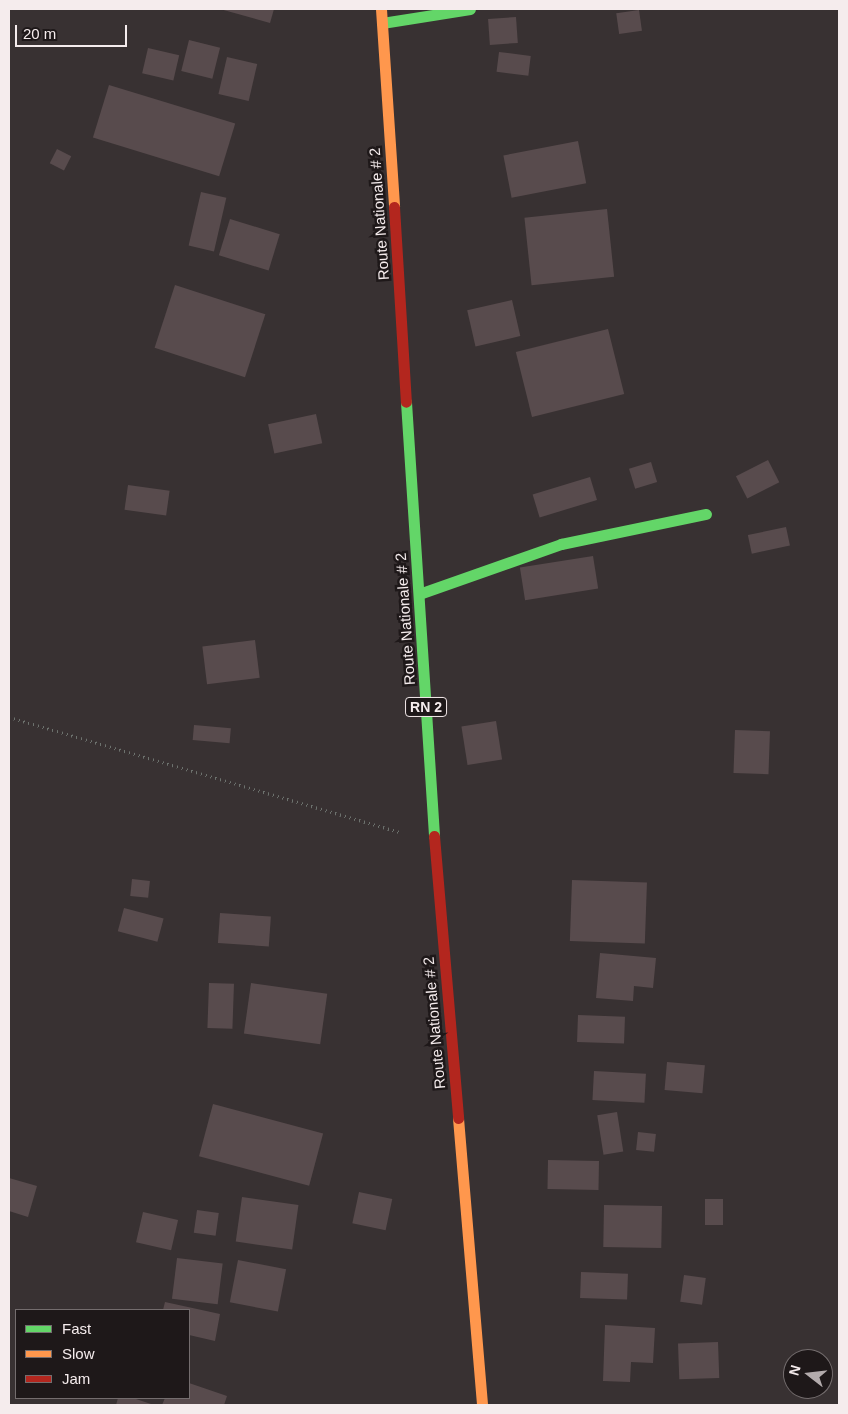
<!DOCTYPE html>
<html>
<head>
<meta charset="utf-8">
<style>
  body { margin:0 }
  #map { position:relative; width:848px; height:1414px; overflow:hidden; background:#383132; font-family:Arial,sans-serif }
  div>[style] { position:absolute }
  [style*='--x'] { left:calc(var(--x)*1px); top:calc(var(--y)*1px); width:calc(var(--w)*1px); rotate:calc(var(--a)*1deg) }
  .building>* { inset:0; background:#584b4d; transform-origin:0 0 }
  .path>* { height:3px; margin-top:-1.5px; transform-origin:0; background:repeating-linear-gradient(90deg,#6d726e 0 1px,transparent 0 5px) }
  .fast>* { height:11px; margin:-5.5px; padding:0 5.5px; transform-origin:5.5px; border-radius:5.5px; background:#63d668 }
  .slow>* { height:11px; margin:-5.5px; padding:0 5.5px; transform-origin:5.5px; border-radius:5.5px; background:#ff974d }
  .jam>* { height:11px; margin:-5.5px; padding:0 5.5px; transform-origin:5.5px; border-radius:5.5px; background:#b3261e }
  span { translate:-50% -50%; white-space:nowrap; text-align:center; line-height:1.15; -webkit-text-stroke:5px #1e1819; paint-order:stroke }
  .shield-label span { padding:1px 4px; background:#1e1819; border:1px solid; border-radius:4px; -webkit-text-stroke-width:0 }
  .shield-label { font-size:14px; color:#f5eced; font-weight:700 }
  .street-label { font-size:15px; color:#f5eced }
  .frame { position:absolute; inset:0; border:10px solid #f5eced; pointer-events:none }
  .legend { position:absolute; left:15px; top:1309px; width:175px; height:90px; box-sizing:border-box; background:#1e1819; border:1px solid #746d6e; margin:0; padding:6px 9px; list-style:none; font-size:15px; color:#f5eced }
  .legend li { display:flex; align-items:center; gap:10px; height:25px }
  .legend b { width:25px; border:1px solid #746d6e }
  .north { position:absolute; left:783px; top:1349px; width:50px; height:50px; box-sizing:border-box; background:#1e1819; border:1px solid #746d6e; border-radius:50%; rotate:286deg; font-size:14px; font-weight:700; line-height:20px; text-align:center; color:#f5eced }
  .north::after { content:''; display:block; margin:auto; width:18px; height:22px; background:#b3abac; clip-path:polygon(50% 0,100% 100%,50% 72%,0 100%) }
  .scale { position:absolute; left:15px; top:25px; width:112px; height:22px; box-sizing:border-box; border:2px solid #f5eced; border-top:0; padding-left:6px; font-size:15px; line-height:18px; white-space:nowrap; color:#f5eced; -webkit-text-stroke:4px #1e1819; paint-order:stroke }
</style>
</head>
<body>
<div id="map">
  <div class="building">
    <i style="clip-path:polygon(220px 9px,274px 9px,270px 23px)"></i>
    <i style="left:639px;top:10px;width:21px;height:23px;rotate:82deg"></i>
    <i style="left:516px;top:17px;width:26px;height:28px;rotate:86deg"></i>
    <i style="left:189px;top:40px;width:32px;height:32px;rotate:14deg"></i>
    <i style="left:148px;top:48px;width:32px;height:26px;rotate:13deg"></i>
    <i style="left:499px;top:52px;width:32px;height:20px;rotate:7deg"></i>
    <i style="left:227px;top:57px;width:31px;height:38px;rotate:13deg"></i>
    <i style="left:109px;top:85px;width:132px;height:55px;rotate:17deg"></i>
    <i style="left:578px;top:141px;width:43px;height:76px;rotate:79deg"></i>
    <i style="left:57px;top:149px;width:16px;height:16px;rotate:27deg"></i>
    <i style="left:201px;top:192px;width:26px;height:55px;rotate:13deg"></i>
    <i style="left:607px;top:209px;width:68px;height:83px;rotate:84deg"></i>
    <i style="left:230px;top:219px;width:52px;height:38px;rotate:17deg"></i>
    <i style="left:175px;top:285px;width:95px;height:66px;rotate:18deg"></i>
    <i style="left:512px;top:300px;width:37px;height:46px;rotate:77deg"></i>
    <i style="left:608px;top:329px;width:67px;height:95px;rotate:76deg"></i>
    <i style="left:316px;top:414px;width:30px;height:49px;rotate:78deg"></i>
    <i style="left:768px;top:460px;width:25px;height:36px;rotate:63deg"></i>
    <i style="left:651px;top:462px;width:21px;height:23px;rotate:73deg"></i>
    <i style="left:590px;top:477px;width:24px;height:60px;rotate:73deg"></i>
    <i style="left:128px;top:485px;width:42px;height:25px;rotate:8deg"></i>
    <i style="left:786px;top:527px;width:19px;height:39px;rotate:78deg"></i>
    <i style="left:593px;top:556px;width:33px;height:74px;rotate:81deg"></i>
    <i style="left:255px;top:640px;width:38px;height:53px;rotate:83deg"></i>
    <i style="left:496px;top:721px;width:39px;height:35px;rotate:81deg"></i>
    <i style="left:194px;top:725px;width:37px;height:15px;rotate:5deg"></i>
    <i style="left:735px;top:730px;width:35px;height:43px;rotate:2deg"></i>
    <i style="left:132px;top:879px;width:18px;height:17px;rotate:6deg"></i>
    <i style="left:572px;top:880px;width:75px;height:61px;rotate:2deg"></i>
    <i style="left:124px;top:908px;width:41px;height:24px;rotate:15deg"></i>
    <i style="left:220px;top:913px;width:51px;height:30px;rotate:4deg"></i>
    <i style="clip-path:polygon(600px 953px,656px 958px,653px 988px,634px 986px,633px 1001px,596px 998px)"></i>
    <i style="left:209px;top:983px;width:25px;height:45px;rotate:2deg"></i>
    <i style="left:251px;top:983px;width:77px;height:51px;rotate:8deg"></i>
    <i style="left:578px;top:1015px;width:47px;height:27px;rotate:2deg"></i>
    <i style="left:667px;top:1062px;width:38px;height:28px;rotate:5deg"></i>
    <i style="left:594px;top:1071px;width:52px;height:29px;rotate:3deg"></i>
    <i style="left:213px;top:1104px;width:114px;height:54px;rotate:15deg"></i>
    <i style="left:617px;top:1112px;width:40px;height:20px;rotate:81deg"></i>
    <i style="left:638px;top:1132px;width:18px;height:18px;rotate:6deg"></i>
    <i style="left:548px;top:1160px;width:51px;height:29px;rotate:1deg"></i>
    <i style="clip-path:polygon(9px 1178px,37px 1186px,28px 1217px,9px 1211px)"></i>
    <i style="left:359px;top:1192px;width:34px;height:32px;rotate:12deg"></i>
    <i style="left:242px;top:1197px;width:57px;height:45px;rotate:8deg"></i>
    <i style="left:723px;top:1199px;width:26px;height:18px;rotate:90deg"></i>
    <i style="left:604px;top:1205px;width:58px;height:42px;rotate:1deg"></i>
    <i style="left:197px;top:1210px;width:22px;height:23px;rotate:8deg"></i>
    <i style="left:143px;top:1212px;width:36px;height:31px;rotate:13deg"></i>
    <i style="left:177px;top:1258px;width:46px;height:41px;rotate:7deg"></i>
    <i style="left:238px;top:1260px;width:49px;height:43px;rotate:11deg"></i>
    <i style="left:581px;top:1272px;width:47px;height:26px;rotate:2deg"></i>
    <i style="left:684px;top:1275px;width:22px;height:27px;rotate:8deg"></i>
    <i style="clip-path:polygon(165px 1302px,220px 1314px,215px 1341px,189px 1335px,189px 1310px,163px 1310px)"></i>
    <i style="clip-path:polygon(605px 1325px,655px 1328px,653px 1363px,631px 1362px,630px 1382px,603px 1381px)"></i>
    <i style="left:718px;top:1342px;width:36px;height:40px;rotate:88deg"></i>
    <i style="clip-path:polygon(189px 1383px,227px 1396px,224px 1405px,162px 1405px,165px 1398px,189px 1398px)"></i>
    <i style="clip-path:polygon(118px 1398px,133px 1398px,154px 1405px,116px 1405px)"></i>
  </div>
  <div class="path">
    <i style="--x:9;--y:717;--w:408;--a:16.4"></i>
  </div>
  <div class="fast">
    <i style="--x:382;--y:23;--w:89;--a:-9"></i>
    <i style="--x:406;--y:402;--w:435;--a:86.3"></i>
    <i style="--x:419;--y:594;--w:151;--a:-19.4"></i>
    <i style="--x:561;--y:544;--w:148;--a:-11.7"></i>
  </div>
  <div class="slow">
    <i style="--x:381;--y:9;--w:198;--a:86.2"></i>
    <i style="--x:458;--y:1118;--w:288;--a:85.2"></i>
  </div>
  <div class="jam">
    <i style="--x:394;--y:207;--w:195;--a:86.5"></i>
    <i style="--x:434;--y:836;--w:283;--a:85.1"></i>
  </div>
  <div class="shield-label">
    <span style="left:426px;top:707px">RN 2</span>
  </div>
  <div class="street-label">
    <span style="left:379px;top:214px;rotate:-94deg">Route Nationale # 2</span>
    <span style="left:405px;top:619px;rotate:-94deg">Route Nationale # 2</span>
    <span style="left:434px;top:1023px;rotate:-95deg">Route Nationale # 2</span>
  </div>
  <div class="frame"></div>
  <ul class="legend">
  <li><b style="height:6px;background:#63d668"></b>Fast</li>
  <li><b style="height:6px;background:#ff974d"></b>Slow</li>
  <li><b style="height:6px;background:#b3261e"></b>Jam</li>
  </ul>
  <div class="north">N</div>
  <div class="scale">20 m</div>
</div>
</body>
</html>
